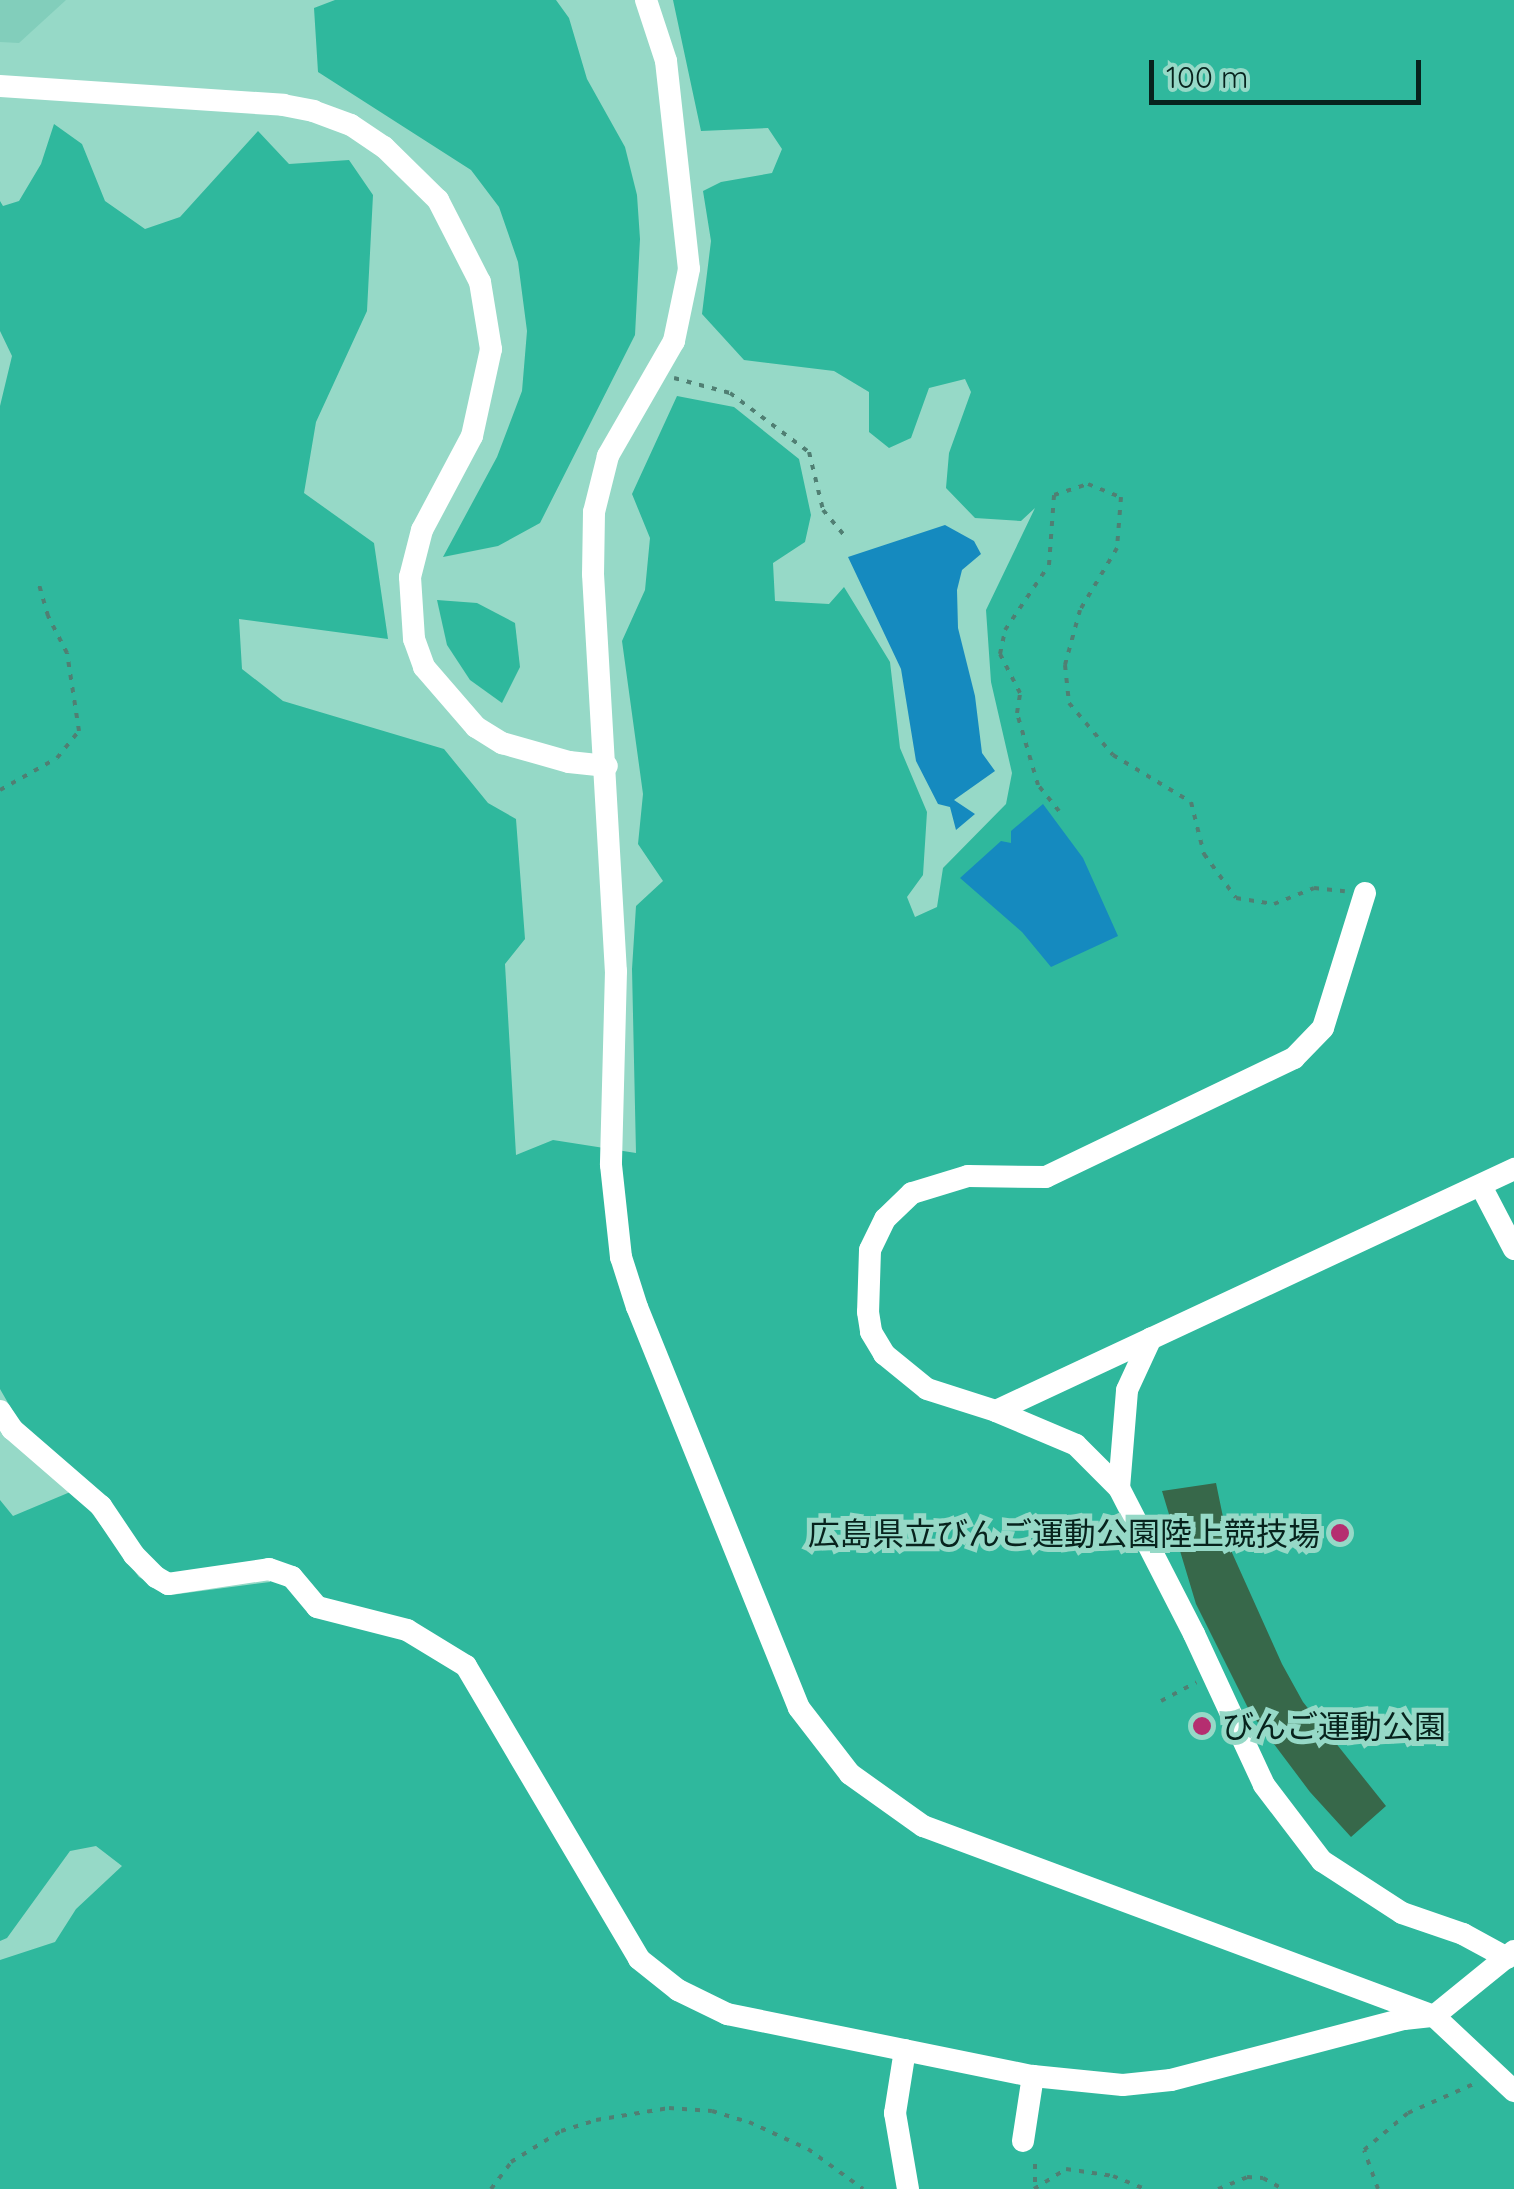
<!DOCTYPE html>
<html>
<head>
<meta charset="utf-8">
<style>
  body { margin:0 }
  #map { position:relative; width:1514px; height:2189px; overflow:hidden; background:#96d9c7; font-family:Quicksand,"Noto Sans JP",sans-serif }
  div>[style] { position:absolute }
  [style*='--x'] { left:calc(var(--x)*1px); top:calc(var(--y)*1px); width:calc(var(--w)*1px); rotate:calc(var(--a)*1deg) }
  .built>* { inset:0; background:#82cebb }
  .green>* { inset:0; background:#2fb89d }
  .water>* { inset:0; background:#158abf }
  .building>* { inset:0; background:#37684a }
  .path>* { height:4px; margin-top:-2px; transform-origin:0; background:repeating-linear-gradient(90deg,#507f73 0 5px,transparent 0 13px) }
  .minor>* { height:22px; margin:-11px; padding:0 11px; transform-origin:11px; border-radius:11px; background:#fff }
  .dots>* { width:28px; height:28px; translate:-50% -50%; box-sizing:border-box; border:5px solid #96d9c7; border-radius:50% }
  span { translate:-50% -50%; white-space:nowrap; text-align:center; line-height:1.15; -webkit-text-stroke:10px #96d9c7; paint-order:stroke }
  .poi-label { font-size:32px; color:#07231d }
  .right { translate:-100% -50%; text-align:right }
  .left { translate:0 -50%; text-align:left }
  .scale { position:absolute; left:1149px; top:60px; width:272px; height:45px; box-sizing:border-box; border:5px solid #07231d; border-top:0; padding-left:12px; font-size:30px; line-height:35px; white-space:nowrap; color:#07231d; -webkit-text-stroke:8px #96d9c7; paint-order:stroke }
</style>
</head>
<body>
<div id="map">
  <div class="built">
    <i style="clip-path:polygon(0 0,66px 0,19px 43px,0 42px)"></i>
  </div>
  <div class="green">
    <i style="clip-path:polygon(335px 0,556px 0,569px 18px,587px 79px,625px 147px,637px 195px,640px 239px,635px 335px,540px 523px,498px 546px,443px 557px,497px 457px,522px 391px,527px 331px,518px 262px,499px 207px,471px 170px,318px 72px,314px 8px)"></i>
    <i style="clip-path:polygon(673px 0,1514px 0,1514px 2189px,0 2189px,0 1960px,55px 1942px,76px 1909px,122px 1866px,96px 1846px,70px 1851px,7px 1938px,0 1941px,0 1500px,13px 1516px,75px 1490px,139px 1577px,171px 1595px,270px 1582px,276px 1562px,170px 1574px,162px 1570px,19px 1422px,0 1389px,0 406px,12px 356px,0 331px,0 201px,3px 206px,19px 201px,41px 164px,54px 124px,82px 144px,105px 201px,145px 229px,180px 217px,258px 131px,289px 164px,349px 160px,373px 195px,367px 311px,316px 422px,304px 493px,374px 543px,388px 639px,239px 619px,242px 669px,283px 701px,444px 749px,488px 803px,516px 819px,525px 939px,505px 964px,516px 1155px,553px 1140px,636px 1153px,632px 969px,636px 906px,663px 881px,638px 844px,643px 794px,622px 641px,645px 590px,650px 538px,632px 494px,677px 396px,734px 407px,799px 459px,811px 515px,805px 542px,773px 563px,775px 601px,829px 604px,844px 587px,890px 662px,900px 748px,927px 812px,923px 875px,907px 897px,915px 917px,937px 907px,943px 868px,1006px 804px,1012px 773px,991px 682px,986px 610px,1035px 508px,1021px 521px,975px 518px,946px 488px,949px 453px,971px 392px,965px 379px,929px 388px,911px 438px,889px 448px,869px 432px,869px 392px,834px 371px,744px 360px,702px 314px,711px 241px,703px 191px,721px 182px,772px 173px,782px 149px,768px 128px,701px 131px)"></i>
    <i style="clip-path:polygon(437px 600px,477px 603px,515px 623px,520px 667px,502px 703px,470px 680px,447px 645px)"></i>
  </div>
  <div class="water">
    <i style="clip-path:polygon(945px 525px,974px 541px,981px 554px,962px 570px,957px 590px,958px 628px,975px 696px,982px 753px,995px 771px,954px 800px,975px 814px,956px 830px,950px 807px,938px 804px,916px 761px,901px 669px,848px 557px)"></i>
    <i style="clip-path:polygon(1043px 804px,1083px 858px,1118px 936px,1051px 967px,1022px 932px,960px 878px,1001px 841px,1011px 843px,1011px 831px)"></i>
  </div>
  <div class="building">
    <i style="clip-path:polygon(1216px 1483px,1229px 1546px,1282px 1664px,1303px 1702px,1386px 1806px,1351px 1837px,1310px 1792px,1250px 1712px,1196px 1604px,1162px 1491px)"></i>
  </div>
  <div class="path">
    <i style="--x:674;--y:378;--w:58;--a:15"></i>
    <i style="--x:730;--y:393;--w:99;--a:36.8"></i>
    <i style="--x:809;--y:452;--w:60;--a:76.4"></i>
    <i style="--x:823;--y:510;--w:38;--a:50"></i>
    <i style="--x:0;--y:790;--w:65;--a:-29.3"></i>
    <i style="--x:57;--y:758;--w:35;--a:-51"></i>
    <i style="--x:79;--y:731;--w:79;--a:-98.7"></i>
    <i style="--x:67;--y:653;--w:42;--a:-117.2"></i>
    <i style="--x:48;--y:616;--w:32;--a:-106"></i>
    <i style="--x:1059;--y:811;--w:33;--a:-129"></i>
    <i style="--x:1038;--y:785;--w:75;--a:-106.3"></i>
    <i style="--x:1017;--y:713;--w:20;--a:-81"></i>
    <i style="--x:1020;--y:693;--w:44;--a:-117.1"></i>
    <i style="--x:1000;--y:654;--w:25;--a:-78"></i>
    <i style="--x:1005;--y:630;--w:78;--a:-55.9"></i>
    <i style="--x:1049;--y:565;--w:70;--a:-85.9"></i>
    <i style="--x:1054;--y:495;--w:36;--a:-18"></i>
    <i style="--x:1088;--y:484;--w:35;--a:22"></i>
    <i style="--x:1121;--y:497;--w:51;--a:94.5"></i>
    <i style="--x:1117;--y:548;--w:72;--a:120.8"></i>
    <i style="--x:1080;--y:610;--w:57;--a:105.3"></i>
    <i style="--x:1065;--y:665;--w:38;--a:84"></i>
    <i style="--x:1069;--y:703;--w:68;--a:49.8"></i>
    <i style="--x:1113;--y:755;--w:91;--a:31.1"></i>
    <i style="--x:1191;--y:802;--w:54;--a:76"></i>
    <i style="--x:1204;--y:854;--w:54;--a:54"></i>
    <i style="--x:1236;--y:898;--w:38;--a:9"></i>
    <i style="--x:1274;--y:904;--w:43;--a:-21.8"></i>
    <i style="--x:1314;--y:888;--w:31;--a:6"></i>
    <i style="--x:1161;--y:1701;--w:40;--a:-28"></i>
    <i style="--x:1035;--y:2182;--w:25;--a:-90"></i>
    <i style="--x:491;--y:2189;--w:34;--a:-53"></i>
    <i style="--x:511;--y:2162;--w:59;--a:-31.8"></i>
    <i style="--x:561;--y:2131;--w:37;--a:-17"></i>
    <i style="--x:596;--y:2120;--w:74;--a:-9.3"></i>
    <i style="--x:669;--y:2108;--w:43;--a:4"></i>
    <i style="--x:712;--y:2111;--w:39;--a:17"></i>
    <i style="--x:749;--y:2122;--w:65;--a:24.6"></i>
    <i style="--x:808;--y:2149;--w:68;--a:36"></i>
    <i style="--x:1034;--y:2189;--w:38;--a:-32"></i>
    <i style="--x:1066;--y:2169;--w:48;--a:8.5"></i>
    <i style="--x:1113;--y:2176;--w:35;--a:22"></i>
    <i style="--x:1218;--y:2189;--w:31;--a:-22"></i>
    <i style="--x:1247;--y:2177;--w:16;--a:4"></i>
    <i style="--x:1263;--y:2178;--w:23;--a:29"></i>
    <i style="--x:1378;--y:2189;--w:41;--a:-109.7"></i>
    <i style="--x:1364;--y:2150;--w:57;--a:-40.1"></i>
    <i style="--x:1408;--y:2113;--w:77;--a:-23.9"></i>
  </div>
  <div class="minor">
    <i style="--x:646;--y:0;--w:64;--a:71.8"></i>
    <i style="--x:666;--y:61;--w:209;--a:83.7"></i>
    <i style="--x:689;--y:269;--w:74;--a:101.8"></i>
    <i style="--x:674;--y:341;--w:133;--a:119.9"></i>
    <i style="--x:608;--y:456;--w:58;--a:104"></i>
    <i style="--x:594;--y:512;--w:62;--a:90.9"></i>
    <i style="--x:593;--y:574;--w:398;--a:86.7"></i>
    <i style="--x:616;--y:971;--w:194;--a:91.5"></i>
    <i style="--x:611;--y:1165;--w:93;--a:83.8"></i>
    <i style="--x:621;--y:1257;--w:52;--a:72.3"></i>
    <i style="--x:637;--y:1307;--w:432;--a:68"></i>
    <i style="--x:799;--y:1708;--w:83;--a:52.3"></i>
    <i style="--x:850;--y:1774;--w:90;--a:35.5"></i>
    <i style="--x:923;--y:1826;--w:545;--a:20.4"></i>
    <i style="--x:1434;--y:2016;--w:110;--a:43.2"></i>
    <i style="--x:0;--y:86;--w:284;--a:3.8"></i>
    <i style="--x:283;--y:105;--w:31;--a:11"></i>
    <i style="--x:313;--y:111;--w:40;--a:20.2"></i>
    <i style="--x:351;--y:125;--w:40;--a:34"></i>
    <i style="--x:384;--y:147;--w:76;--a:44.5"></i>
    <i style="--x:438;--y:200;--w:92;--a:62.9"></i>
    <i style="--x:480;--y:282;--w:68;--a:80.7"></i>
    <i style="--x:491;--y:349;--w:89;--a:102.3"></i>
    <i style="--x:472;--y:436;--w:106;--a:118"></i>
    <i style="--x:422;--y:530;--w:49;--a:104.3"></i>
    <i style="--x:410;--y:577;--w:62;--a:86.3"></i>
    <i style="--x:414;--y:639;--w:30;--a:70"></i>
    <i style="--x:424;--y:667;--w:79;--a:49.1"></i>
    <i style="--x:476;--y:727;--w:31;--a:32"></i>
    <i style="--x:502;--y:743;--w:70;--a:15.8"></i>
    <i style="--x:569;--y:762;--w:38;--a:6"></i>
    <i style="--x:1365;--y:893;--w:141;--a:107.3"></i>
    <i style="--x:1323;--y:1028;--w:42;--a:134"></i>
    <i style="--x:1294;--y:1058;--w:275;--a:154.4"></i>
    <i style="--x:1046;--y:1177;--w:78;--a:-179.3"></i>
    <i style="--x:968;--y:1176;--w:59;--a:163.1"></i>
    <i style="--x:912;--y:1193;--w:37;--a:136"></i>
    <i style="--x:885;--y:1219;--w:34;--a:116"></i>
    <i style="--x:870;--y:1250;--w:62;--a:91.8"></i>
    <i style="--x:868;--y:1312;--w:20;--a:81"></i>
    <i style="--x:871;--y:1332;--w:26;--a:59"></i>
    <i style="--x:884;--y:1354;--w:55;--a:39.1"></i>
    <i style="--x:927;--y:1389;--w:72;--a:17.7"></i>
    <i style="--x:996;--y:1411;--w:87;--a:23"></i>
    <i style="--x:1076;--y:1445;--w:61;--a:45"></i>
    <i style="--x:1119;--y:1488;--w:164;--a:62.8"></i>
    <i style="--x:1194;--y:1634;--w:166;--a:65.1"></i>
    <i style="--x:1264;--y:1785;--w:96;--a:52.7"></i>
    <i style="--x:1322;--y:1861;--w:95;--a:33"></i>
    <i style="--x:1402;--y:1913;--w:65;--a:19"></i>
    <i style="--x:1463;--y:1934;--w:50;--a:28.6"></i>
    <i style="--x:1481;--y:1186;--w:71;--a:62.4"></i>
    <i style="--x:0;--y:1411;--w:22;--a:56"></i>
    <i style="--x:12;--y:1429;--w:118;--a:40.9"></i>
    <i style="--x:101;--y:1506;--w:59;--a:56"></i>
    <i style="--x:134;--y:1555;--w:31;--a:45"></i>
    <i style="--x:156;--y:1577;--w:14;--a:30"></i>
    <i style="--x:168;--y:1584;--w:102;--a:-8.4"></i>
    <i style="--x:269;--y:1569;--w:24;--a:19"></i>
    <i style="--x:292;--y:1577;--w:39;--a:50"></i>
    <i style="--x:317;--y:1607;--w:93;--a:14.3"></i>
    <i style="--x:407;--y:1630;--w:69;--a:31.4"></i>
    <i style="--x:466;--y:1666;--w:340;--a:59.4"></i>
    <i style="--x:639;--y:1959;--w:50;--a:38.5"></i>
    <i style="--x:678;--y:1990;--w:55;--a:26.1"></i>
    <i style="--x:727;--y:2014;--w:312;--a:11.5"></i>
    <i style="--x:1033;--y:2076;--w:90;--a:5.7"></i>
    <i style="--x:1123;--y:2085;--w:48;--a:-5.9"></i>
    <i style="--x:1171;--y:2080;--w:241;--a:-14.7"></i>
    <i style="--x:1404;--y:2019;--w:30;--a:-6"></i>
    <i style="--x:1434;--y:2016;--w:103;--a:-39.1"></i>
    <i style="--x:996;--y:1411;--w:572;--a:-25.04"></i>
    <i style="--x:1119;--y:1488;--w:98;--a:-85.3"></i>
    <i style="--x:1127;--y:1390;--w:57;--a:-65.2"></i>
    <i style="--x:905;--y:2050;--w:64;--a:99"></i>
    <i style="--x:895;--y:2113;--w:77;--a:80.3"></i>
    <i style="--x:1023;--y:2141;--w:66;--a:-81.3"></i>
  </div>
  <div class="dots">
    <i style="left:1340px;top:1533px;background:#b52e70"></i>
    <i style="left:1202px;top:1726px;background:#b52e70"></i>
  </div>
  <div class="poi-label">
    <span class="right" style="left:1320px;top:1533px">広島県立びんご運動公園陸上競技場</span>
    <span class="left" style="left:1222px;top:1726px">びんご運動公園</span>
  </div>
  <div class="scale">100 m</div>
</div>
</body>
</html>
